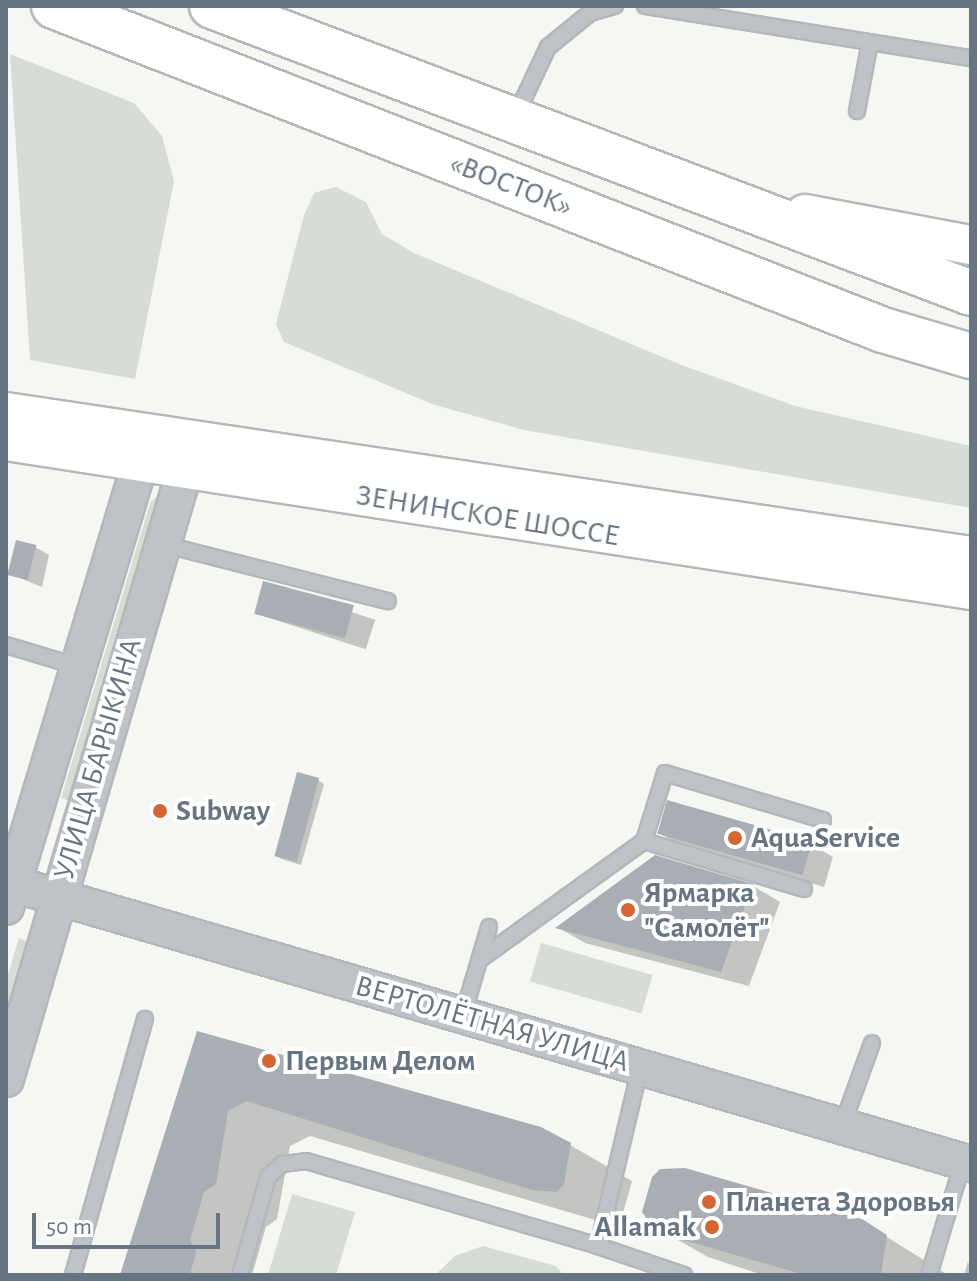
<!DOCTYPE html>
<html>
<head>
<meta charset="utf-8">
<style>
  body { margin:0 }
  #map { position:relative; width:977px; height:1281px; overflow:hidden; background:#f6f6f3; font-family:"Alegreya Sans",sans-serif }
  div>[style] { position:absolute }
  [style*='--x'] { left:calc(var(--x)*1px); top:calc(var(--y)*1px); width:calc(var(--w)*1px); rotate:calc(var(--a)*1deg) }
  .green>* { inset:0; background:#d7dcd4; transform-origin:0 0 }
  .shadow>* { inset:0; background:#0003; transform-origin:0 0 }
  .building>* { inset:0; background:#a8aeb4; transform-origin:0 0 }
  .roads { filter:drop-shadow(2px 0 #b4b8bc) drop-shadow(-2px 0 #b4b8bc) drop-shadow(0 2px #b4b8bc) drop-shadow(0 -2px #b4b8bc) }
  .service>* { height:14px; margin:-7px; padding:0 7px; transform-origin:7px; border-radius:7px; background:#bfc2c6 }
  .tertiary>* { height:34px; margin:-17px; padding:0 17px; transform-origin:17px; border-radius:17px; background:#bfc2c6 }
  .secondary>* { height:38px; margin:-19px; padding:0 19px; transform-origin:19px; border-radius:19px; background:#fff }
  .trunk>* { height:44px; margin:-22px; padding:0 22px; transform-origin:22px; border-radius:22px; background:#fff }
  .dots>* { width:22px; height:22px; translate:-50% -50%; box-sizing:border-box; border:4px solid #fff; border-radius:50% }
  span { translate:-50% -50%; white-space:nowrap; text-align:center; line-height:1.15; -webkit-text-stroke:8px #fff; paint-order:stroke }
  .street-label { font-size:30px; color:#677481 }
  .poi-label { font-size:30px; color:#677481; font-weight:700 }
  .left { translate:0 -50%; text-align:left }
  .right { translate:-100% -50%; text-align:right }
  .frame { position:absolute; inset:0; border:8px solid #677481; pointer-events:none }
  .scale { position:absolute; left:32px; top:1213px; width:188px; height:36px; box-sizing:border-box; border:4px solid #677481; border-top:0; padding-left:10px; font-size:24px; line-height:28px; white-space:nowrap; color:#677481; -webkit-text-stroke:6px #fff; paint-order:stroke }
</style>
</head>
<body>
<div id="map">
  <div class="green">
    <i style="clip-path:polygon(10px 54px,134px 103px,162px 136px,174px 181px,135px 379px,30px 360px)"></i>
    <i style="clip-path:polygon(336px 187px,366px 202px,382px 234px,414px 253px,679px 364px,795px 406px,971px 446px,971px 508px,524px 430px,432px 404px,284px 342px,276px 324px,304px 215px,314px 193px)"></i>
    <i style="clip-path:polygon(163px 491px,73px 802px,61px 798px,150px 503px)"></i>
    <i style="clip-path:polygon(19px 938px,30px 943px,6px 1026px,6px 981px)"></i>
    <i style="left:541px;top:943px;width:116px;height:40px;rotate:16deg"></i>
    <i style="clip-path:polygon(292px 1194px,355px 1212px,336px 1275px,268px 1275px)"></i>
    <i style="clip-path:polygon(483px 1246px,556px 1266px,563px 1275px,435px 1275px,455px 1256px)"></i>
  </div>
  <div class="shadow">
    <i style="clip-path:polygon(35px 547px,49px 555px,42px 587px,10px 574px)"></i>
    <i style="left:265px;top:584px;width:116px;height:31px;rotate:18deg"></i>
    <i style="clip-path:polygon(318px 780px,324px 784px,301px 865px,281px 859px,275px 855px)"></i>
    <i style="clip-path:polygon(669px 802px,811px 844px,833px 857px,824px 887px,680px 845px,659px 833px)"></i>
    <i style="clip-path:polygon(656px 857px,753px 886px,780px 902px,749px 986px,585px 943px,559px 928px)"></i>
    <i style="clip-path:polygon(198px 1033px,541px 1128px,632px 1181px,619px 1227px,310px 1136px,290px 1146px,277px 1219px,266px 1227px,252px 1275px,123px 1275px)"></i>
    <i style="clip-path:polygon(661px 1171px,861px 1221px,948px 1275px,763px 1275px,708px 1257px,646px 1222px)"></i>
    <i style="clip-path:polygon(968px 1261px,971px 1275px,964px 1275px)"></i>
  </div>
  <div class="building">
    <i style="left:16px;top:540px;width:21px;height:36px;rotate:14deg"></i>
    <i style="left:263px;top:581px;width:94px;height:34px;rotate:15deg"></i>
    <i style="left:297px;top:772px;width:23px;height:87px;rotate:15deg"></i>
    <i style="left:667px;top:800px;width:151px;height:35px;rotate:16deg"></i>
    <i style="clip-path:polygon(655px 855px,753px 884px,721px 972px,555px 928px)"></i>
    <i style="clip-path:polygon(197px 1031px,541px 1127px,571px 1143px,564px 1184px,557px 1192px,532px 1190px,247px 1101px,228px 1111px,216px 1184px,204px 1192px,190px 1240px,196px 1252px,190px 1275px,120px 1275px)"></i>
    <i style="clip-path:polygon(685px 1168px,862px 1219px,887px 1235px,881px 1275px,805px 1275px,656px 1232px,642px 1212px,652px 1177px,660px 1169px)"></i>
  </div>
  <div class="roads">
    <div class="service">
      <i style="--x:645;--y:6;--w:330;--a:9.1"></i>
      <i style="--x:857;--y:111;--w:65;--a:-79.4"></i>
      <i style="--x:516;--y:115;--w:75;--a:-64.8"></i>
      <i style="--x:548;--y:47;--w:54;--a:-39"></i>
      <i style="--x:590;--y:13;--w:26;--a:-16"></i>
      <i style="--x:162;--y:544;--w:233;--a:14.2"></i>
      <i style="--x:6;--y:645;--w:73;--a:16.7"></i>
      <i style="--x:644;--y:841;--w:71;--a:-72.8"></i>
      <i style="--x:665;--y:773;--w:165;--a:16.6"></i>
      <i style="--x:479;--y:960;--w:203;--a:-35.8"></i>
      <i style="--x:644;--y:841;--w:167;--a:16.7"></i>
      <i style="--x:463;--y:1015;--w:92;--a:-73.5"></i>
      <i style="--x:640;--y:1068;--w:183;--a:103.3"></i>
      <i style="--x:598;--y:1246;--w:91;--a:18.6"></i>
      <i style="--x:842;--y:1126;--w:88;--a:-70.1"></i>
      <i style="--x:73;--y:1275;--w:266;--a:-74.3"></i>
      <i style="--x:240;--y:1275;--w:102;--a:-74.1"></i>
      <i style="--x:268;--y:1177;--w:19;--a:-43"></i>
      <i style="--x:282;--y:1164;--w:24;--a:-7"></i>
      <i style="--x:306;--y:1161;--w:304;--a:16.2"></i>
      <i style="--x:929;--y:1275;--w:118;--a:-73.3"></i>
    </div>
    <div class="tertiary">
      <i style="--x:13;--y:884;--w:998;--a:16.29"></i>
      <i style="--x:6;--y:907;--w:492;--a:-73.2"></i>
      <i style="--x:6;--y:1079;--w:664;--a:-73.64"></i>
    </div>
    <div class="secondary">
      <i style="--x:805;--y:214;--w:169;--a:10.6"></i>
      <i style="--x:6;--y:412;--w:976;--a:8.49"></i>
      <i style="--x:6;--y:441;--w:976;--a:8.78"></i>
    </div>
    <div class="trunk">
      <i style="--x:54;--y:6;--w:890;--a:21.35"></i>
      <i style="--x:883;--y:330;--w:92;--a:16.5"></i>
      <i style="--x:212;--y:6;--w:811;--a:20.71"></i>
    </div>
  </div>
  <div class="dots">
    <i style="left:160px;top:811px;background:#d46634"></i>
    <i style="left:735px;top:838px;background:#d46634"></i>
    <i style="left:628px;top:910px;background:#d46634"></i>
    <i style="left:269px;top:1061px;background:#d46634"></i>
    <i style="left:709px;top:1202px;background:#d46634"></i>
    <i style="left:712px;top:1227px;background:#d46634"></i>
  </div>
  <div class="street-label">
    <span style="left:511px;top:185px;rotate:21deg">«ВОСТОК»</span>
    <span style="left:488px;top:516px;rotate:9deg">ЗЕНИНСКОЕ ШОССЕ</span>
    <span style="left:98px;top:759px;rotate:-74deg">УЛИЦА БАРЫКИНА</span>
    <span style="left:492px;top:1024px;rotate:16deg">ВЕРТОЛЁТНАЯ УЛИЦА</span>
  </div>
  <div class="poi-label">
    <span class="left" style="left:176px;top:811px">Subway</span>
    <span class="left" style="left:751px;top:838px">AquaService</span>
    <span class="left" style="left:644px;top:910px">Ярмарка<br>"Самолёт"</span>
    <span class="left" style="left:285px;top:1061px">Первым Делом</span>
    <span class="left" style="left:725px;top:1202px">Планета Здоровья</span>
    <span class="right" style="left:696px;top:1227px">Allamak</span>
  </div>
  <div class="frame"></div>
  <div class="scale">50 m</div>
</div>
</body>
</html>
